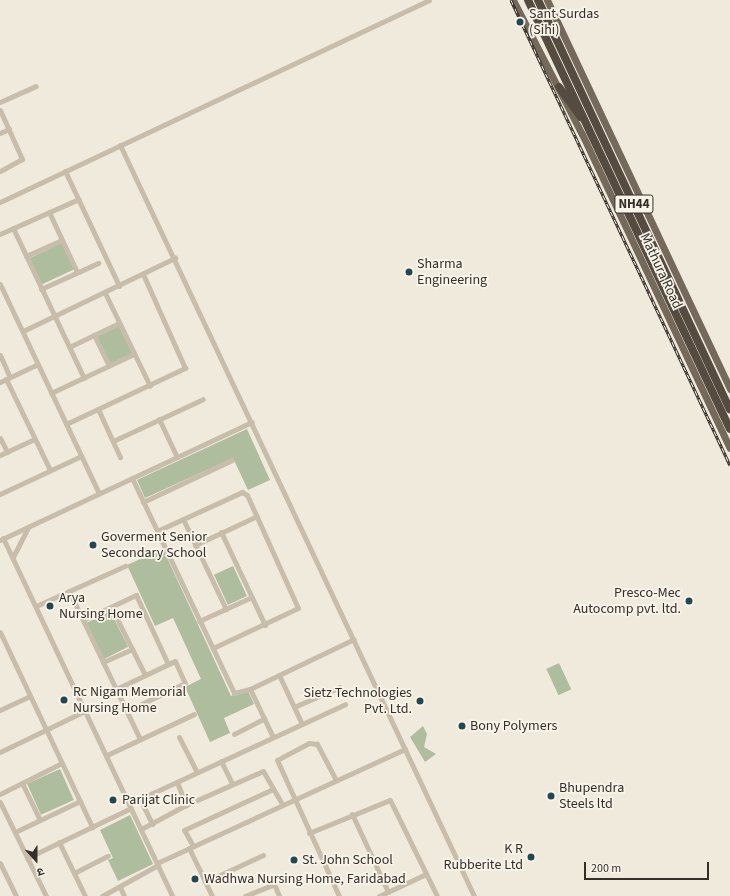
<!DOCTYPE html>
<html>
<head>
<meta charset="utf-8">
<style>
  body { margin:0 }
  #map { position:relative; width:730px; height:896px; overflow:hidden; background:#f0eadd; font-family:"Source Sans 3","Noto Sans Devanagari",sans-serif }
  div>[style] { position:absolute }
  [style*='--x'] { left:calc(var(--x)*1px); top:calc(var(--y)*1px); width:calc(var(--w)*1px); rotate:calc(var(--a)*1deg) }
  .green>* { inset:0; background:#adbd9e; transform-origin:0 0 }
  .minor>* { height:5px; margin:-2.5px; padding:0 2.5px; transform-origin:2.5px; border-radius:2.5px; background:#c7bdaa }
  .major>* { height:7px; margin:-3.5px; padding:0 3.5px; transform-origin:3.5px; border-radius:3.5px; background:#75695b }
  .highway>* { height:8px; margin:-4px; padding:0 4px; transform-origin:4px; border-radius:4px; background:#554b41 }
  .rail>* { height:3px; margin-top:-1.5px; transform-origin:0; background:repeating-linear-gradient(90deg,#f8f4e9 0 4.5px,#352f29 0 9px); box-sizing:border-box; border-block:1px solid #352f29 }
  .dots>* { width:11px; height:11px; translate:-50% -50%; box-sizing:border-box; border:2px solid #f8f4e9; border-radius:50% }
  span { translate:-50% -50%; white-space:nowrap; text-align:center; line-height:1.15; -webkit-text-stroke:3.5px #f8f4e9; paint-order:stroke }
  .shield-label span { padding:1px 3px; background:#f8f4e9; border:1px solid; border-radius:3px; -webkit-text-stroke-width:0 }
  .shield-label { font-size:13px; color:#352f29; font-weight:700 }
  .poi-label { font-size:14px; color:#352f29 }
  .left { translate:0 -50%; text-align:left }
  .right { translate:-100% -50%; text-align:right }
  .street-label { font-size:14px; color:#352f29 }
  .north { position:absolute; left:16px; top:840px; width:40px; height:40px; -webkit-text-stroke:3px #f8f4e9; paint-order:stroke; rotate:159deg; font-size:11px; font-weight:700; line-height:16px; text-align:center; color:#352f29 }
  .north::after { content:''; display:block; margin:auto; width:14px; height:18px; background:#352f29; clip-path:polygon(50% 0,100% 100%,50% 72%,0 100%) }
  .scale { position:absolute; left:584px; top:862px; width:125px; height:18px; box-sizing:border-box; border:2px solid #352f29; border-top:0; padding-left:5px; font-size:12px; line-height:14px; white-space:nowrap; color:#352f29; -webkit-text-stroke:3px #f8f4e9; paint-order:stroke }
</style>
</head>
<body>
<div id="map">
  <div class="green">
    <i style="left:62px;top:243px;width:29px;height:36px;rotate:65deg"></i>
    <i style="left:119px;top:326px;width:30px;height:25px;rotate:64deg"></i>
    <i style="clip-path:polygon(247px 429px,270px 480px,248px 490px,233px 458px,145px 498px,137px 480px)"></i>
    <i style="clip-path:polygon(163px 549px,231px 696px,247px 689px,254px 704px,224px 718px,230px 733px,210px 742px,185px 687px,201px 679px,173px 618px,155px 626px,127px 565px)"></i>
    <i style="left:233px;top:566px;width:33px;height:21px;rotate:65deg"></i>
    <i style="left:110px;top:611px;width:40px;height:27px;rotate:63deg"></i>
    <i style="left:559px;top:663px;width:29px;height:14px;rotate:65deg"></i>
    <i style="clip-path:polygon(423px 726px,427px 734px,424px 747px,436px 754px,425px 762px,410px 737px)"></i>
    <i style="left:60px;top:769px;width:34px;height:36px;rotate:66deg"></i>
    <i style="clip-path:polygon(130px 815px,153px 864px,118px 881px,108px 860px,113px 858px,100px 830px)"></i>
  </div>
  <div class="minor">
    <i style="--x:0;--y:102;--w:39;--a:-24"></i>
    <i style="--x:0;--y:110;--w:54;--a:65.8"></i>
    <i style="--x:22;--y:159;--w:25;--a:151"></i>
    <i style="--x:0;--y:133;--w:10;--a:-24"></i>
    <i style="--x:120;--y:145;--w:830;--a:64.76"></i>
    <i style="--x:65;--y:171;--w:127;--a:64.8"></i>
    <i style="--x:0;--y:202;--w:474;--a:-25.2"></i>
    <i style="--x:49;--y:212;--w:66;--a:65"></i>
    <i style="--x:13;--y:228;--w:166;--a:64.7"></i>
    <i style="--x:0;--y:234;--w:86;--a:-23.9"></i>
    <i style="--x:26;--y:256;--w:39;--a:-24"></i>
    <i style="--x:0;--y:284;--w:231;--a:64.7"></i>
    <i style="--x:41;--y:289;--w:63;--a:-24.5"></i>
    <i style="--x:105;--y:293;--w:103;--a:64.2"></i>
    <i style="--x:23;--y:331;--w:169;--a:-25.7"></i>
    <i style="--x:94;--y:335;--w:34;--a:64"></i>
    <i style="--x:69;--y:347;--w:55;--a:-25.6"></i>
    <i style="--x:0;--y:355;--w:24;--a:66"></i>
    <i style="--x:6;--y:379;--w:101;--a:64.2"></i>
    <i style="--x:0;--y:382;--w:42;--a:-25.3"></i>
    <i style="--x:51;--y:393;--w:92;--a:-25.2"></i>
    <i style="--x:98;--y:409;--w:53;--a:65.4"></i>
    <i style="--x:159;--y:419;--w:42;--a:64.7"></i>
    <i style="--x:66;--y:424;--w:132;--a:-25.2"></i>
    <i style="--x:185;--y:368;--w:103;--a:-114.1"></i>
    <i style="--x:0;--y:438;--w:16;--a:63"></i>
    <i style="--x:113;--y:441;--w:99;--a:-25"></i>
    <i style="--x:0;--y:455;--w:38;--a:-25"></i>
    <i style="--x:132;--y:478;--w:238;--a:64.6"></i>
    <i style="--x:234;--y:693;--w:16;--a:-14"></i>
    <i style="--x:250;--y:689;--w:115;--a:-25.7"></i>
    <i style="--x:0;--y:494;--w:89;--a:-25.1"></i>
    <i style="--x:143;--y:502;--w:98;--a:-25.3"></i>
    <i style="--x:183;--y:519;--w:100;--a:64.5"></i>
    <i style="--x:157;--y:531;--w:94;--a:-24.6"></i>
    <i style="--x:242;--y:492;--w:6;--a:31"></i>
    <i style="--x:247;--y:495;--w:124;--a:65.7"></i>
    <i style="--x:298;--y:608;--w:94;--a:154.8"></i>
    <i style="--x:221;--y:532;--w:103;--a:64.7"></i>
    <i style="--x:3;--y:538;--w:396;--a:64.7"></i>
    <i style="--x:0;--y:540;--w:278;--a:-25.1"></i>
    <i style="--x:195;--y:545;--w:68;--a:-25.1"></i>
    <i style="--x:13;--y:557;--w:34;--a:-63"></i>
    <i style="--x:69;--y:591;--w:164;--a:64.4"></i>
    <i style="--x:36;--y:606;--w:98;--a:-24.2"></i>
    <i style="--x:111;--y:607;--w:76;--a:63.4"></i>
    <i style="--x:83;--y:620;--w:59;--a:-25.3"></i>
    <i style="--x:136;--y:595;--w:76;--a:65.1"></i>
    <i style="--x:199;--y:621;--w:58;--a:-24.4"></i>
    <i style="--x:0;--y:632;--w:216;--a:64.7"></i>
    <i style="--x:103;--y:662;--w:32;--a:-24"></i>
    <i style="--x:279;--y:675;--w:54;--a:64.9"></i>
    <i style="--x:116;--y:689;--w:65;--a:-25.4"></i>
    <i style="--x:175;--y:661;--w:24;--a:66"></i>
    <i style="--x:185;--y:683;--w:64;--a:154.2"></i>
    <i style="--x:250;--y:689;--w:53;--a:64.4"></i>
    <i style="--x:294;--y:707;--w:50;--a:-23.5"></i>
    <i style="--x:0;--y:710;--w:33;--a:-25"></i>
    <i style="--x:234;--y:734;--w:34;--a:-27"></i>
    <i style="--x:179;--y:737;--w:39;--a:63"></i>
    <i style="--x:0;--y:752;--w:94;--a:-25.8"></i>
    <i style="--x:107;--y:755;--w:96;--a:-25.2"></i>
    <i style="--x:221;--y:761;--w:25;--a:64"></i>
    <i style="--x:336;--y:780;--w:41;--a:-117.8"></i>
    <i style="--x:317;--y:744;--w:8;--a:-173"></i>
    <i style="--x:309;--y:743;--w:36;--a:152"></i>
    <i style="--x:277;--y:760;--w:149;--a:65.5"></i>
    <i style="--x:177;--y:782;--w:25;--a:69"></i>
    <i style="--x:186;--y:805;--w:84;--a:-23.8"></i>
    <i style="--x:263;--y:771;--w:39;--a:60"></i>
    <i style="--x:22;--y:783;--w:41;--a:64.1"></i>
    <i style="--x:0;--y:794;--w:69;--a:-26.6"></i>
    <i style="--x:140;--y:799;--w:28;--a:64"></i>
    <i style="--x:0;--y:802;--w:105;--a:63.9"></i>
    <i style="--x:129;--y:804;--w:238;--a:-24.8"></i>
    <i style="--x:352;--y:814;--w:86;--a:65.2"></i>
    <i style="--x:141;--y:829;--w:51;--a:-28.1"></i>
    <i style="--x:15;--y:832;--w:72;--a:-25.5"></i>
    <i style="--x:309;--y:833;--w:87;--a:-22.2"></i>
    <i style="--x:390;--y:800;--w:107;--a:63.9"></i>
    <i style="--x:59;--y:842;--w:60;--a:64.3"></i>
    <i style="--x:193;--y:846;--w:18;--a:-119"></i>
    <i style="--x:184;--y:830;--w:98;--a:-24.7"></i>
    <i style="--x:189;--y:848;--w:53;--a:64.4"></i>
    <i style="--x:27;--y:858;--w:115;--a:-25.7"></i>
    <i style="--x:0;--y:863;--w:37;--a:64"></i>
    <i style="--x:157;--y:863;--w:273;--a:-24.7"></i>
    <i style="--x:74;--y:873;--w:38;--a:-27"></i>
    <i style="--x:205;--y:882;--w:64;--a:-25"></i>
    <i style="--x:120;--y:887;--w:10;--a:66"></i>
    <i style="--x:102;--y:896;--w:64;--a:-29"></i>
    <i style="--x:245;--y:896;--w:31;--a:-22"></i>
    <i style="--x:274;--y:884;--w:13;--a:67"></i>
    <i style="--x:379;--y:896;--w:52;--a:-25.1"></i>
  </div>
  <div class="major">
    <i style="--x:513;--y:0;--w:151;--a:62.8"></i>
    <i style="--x:582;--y:134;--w:347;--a:64.8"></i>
    <i style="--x:547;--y:0;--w:430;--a:64.8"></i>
  </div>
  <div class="highway">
    <i style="--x:528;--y:0;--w:474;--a:64.8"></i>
    <i style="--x:538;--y:0;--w:452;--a:64.9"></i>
    <i style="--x:559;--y:87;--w:37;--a:54"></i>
  </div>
  <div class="rail">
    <i style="--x:511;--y:0;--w:514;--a:64.78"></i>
  </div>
  <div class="dots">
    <i style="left:520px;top:22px;background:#224652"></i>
    <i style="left:409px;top:272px;background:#224652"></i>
    <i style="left:93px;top:545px;background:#224652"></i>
    <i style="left:689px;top:601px;background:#224652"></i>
    <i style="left:50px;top:606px;background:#224652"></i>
    <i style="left:64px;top:700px;background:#224652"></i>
    <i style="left:420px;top:701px;background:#224652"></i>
    <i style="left:462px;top:726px;background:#224652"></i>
    <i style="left:551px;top:796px;background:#224652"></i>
    <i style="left:113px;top:800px;background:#224652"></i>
    <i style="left:531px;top:857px;background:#224652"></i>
    <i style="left:294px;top:860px;background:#224652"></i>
    <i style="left:195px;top:879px;background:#224652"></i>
  </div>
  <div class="shield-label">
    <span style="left:634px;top:204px">NH44</span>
  </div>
  <div class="poi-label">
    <span class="left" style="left:529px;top:22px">Sant Surdas<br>(Sihi)</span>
    <span class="left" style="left:417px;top:272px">Sharma<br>Engineering</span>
    <span class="left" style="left:101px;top:545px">Goverment Senior<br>Secondary School</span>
    <span class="right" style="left:681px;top:601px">Presco-Mec<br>Autocomp pvt. ltd.</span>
    <span class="left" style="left:59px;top:606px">Arya<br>Nursing Home</span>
    <span class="left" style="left:73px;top:700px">Rc Nigam Memorial<br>Nursing Home</span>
    <span class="right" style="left:412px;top:701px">Sietz Technologies<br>Pvt. Ltd.</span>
    <span class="left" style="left:470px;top:726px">Bony Polymers</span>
    <span class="left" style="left:559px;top:796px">Bhupendra<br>Steels ltd</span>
    <span class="left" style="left:122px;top:800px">Parijat Clinic</span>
    <span class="right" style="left:523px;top:857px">K R<br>Rubberite Ltd</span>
    <span class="left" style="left:302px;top:860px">St. John School</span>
    <span class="left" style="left:204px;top:879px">Wadhwa Nursing Home, Faridabad</span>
  </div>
  <div class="street-label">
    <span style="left:661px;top:271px;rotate:65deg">Mathura Road</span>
  </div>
  <div class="north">उ</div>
  <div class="scale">200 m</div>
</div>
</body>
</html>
